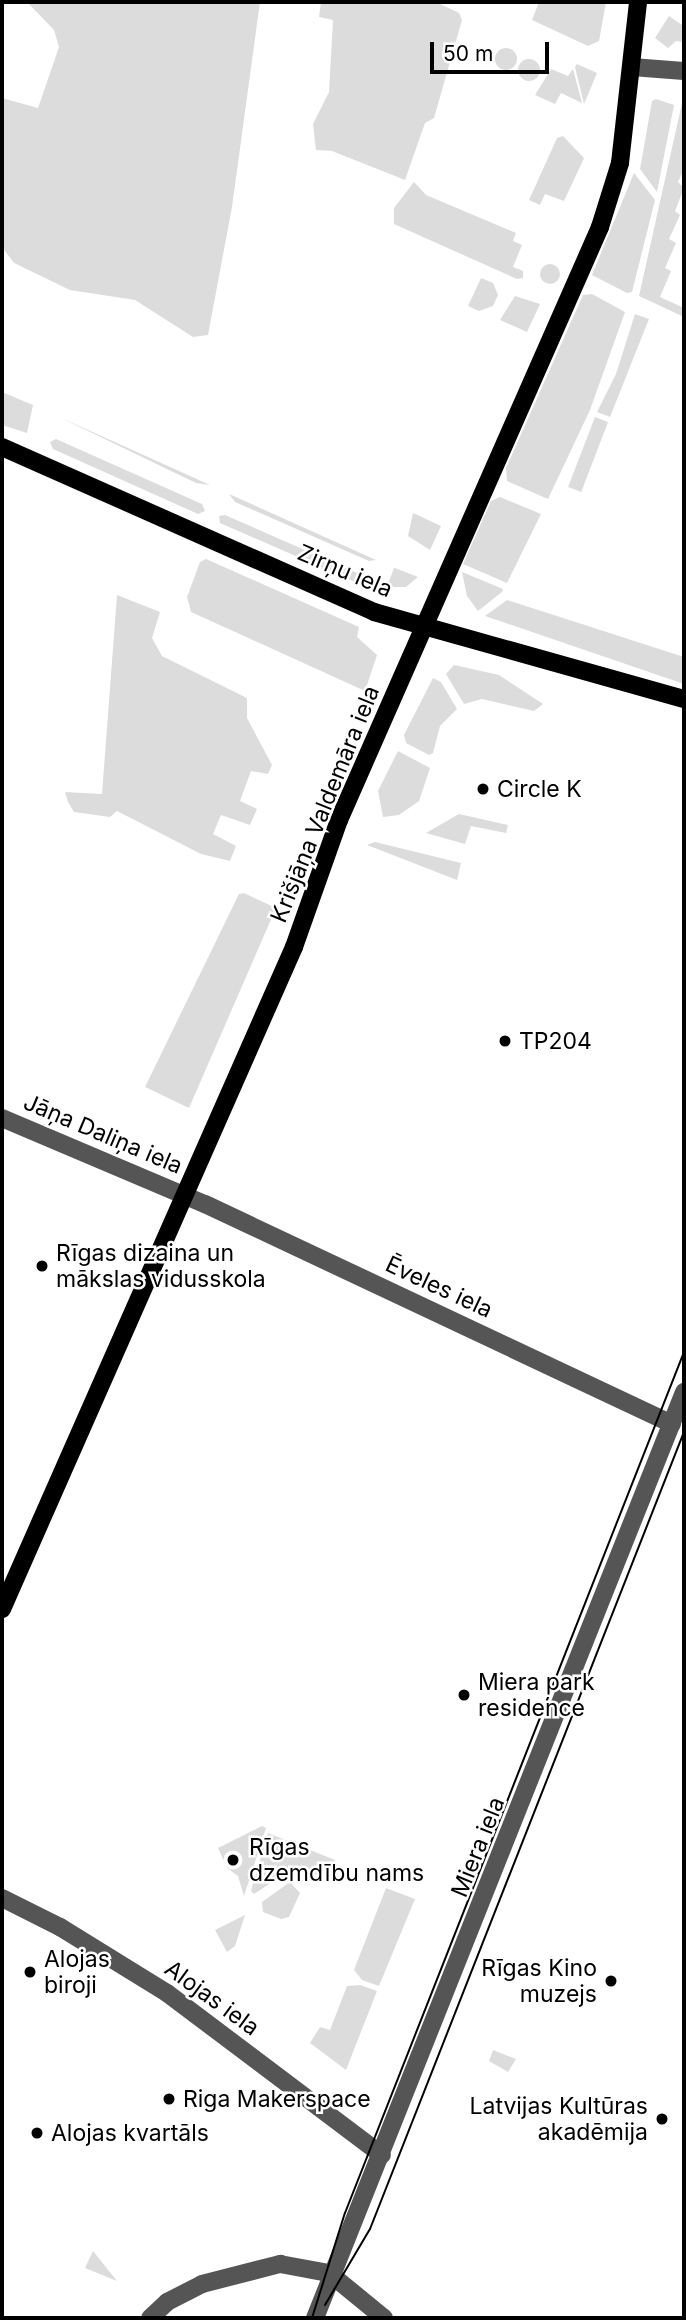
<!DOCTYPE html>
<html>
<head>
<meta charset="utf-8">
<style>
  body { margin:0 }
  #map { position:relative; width:686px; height:2320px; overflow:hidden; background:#fff; font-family:Inter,sans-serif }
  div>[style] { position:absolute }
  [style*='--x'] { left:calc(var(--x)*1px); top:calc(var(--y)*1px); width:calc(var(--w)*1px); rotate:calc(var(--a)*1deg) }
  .green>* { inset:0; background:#dcdcdc; transform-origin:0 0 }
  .round { border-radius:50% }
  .minor>* { height:18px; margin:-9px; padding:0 9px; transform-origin:9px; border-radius:9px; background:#555 }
  .major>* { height:18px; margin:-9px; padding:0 9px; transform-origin:9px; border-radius:9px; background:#000 }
  .tram>* { height:2px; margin:-1px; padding:0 1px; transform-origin:1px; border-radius:1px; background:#000 }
  .dots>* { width:19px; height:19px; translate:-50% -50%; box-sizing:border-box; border:4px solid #fff; border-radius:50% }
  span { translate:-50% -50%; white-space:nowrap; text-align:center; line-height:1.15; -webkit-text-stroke:5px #fff; paint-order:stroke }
  .street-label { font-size:23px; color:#000 }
  .poi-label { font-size:23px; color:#000 }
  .left { translate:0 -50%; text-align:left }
  .right { translate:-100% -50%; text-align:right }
  .frame { position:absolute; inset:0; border:4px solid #000; pointer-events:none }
  .scale { position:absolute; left:430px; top:42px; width:119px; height:32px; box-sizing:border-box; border:4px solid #000; border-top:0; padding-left:9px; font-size:21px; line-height:24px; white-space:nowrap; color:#000; -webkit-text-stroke:5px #fff; paint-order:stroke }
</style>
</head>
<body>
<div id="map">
  <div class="green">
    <i style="clip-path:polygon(27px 2px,260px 2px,232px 207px,208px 335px,193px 337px,135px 300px,70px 290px,14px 263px,2px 247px,2px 98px,38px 108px,59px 47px,54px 30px)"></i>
    <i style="clip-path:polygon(321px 2px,436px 2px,459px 13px,462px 20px,434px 118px,425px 123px,405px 180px,332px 151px,316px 150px,313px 124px,329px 92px,333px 20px,319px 17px)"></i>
    <i style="clip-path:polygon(539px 2px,606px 2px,599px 41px,588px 46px,532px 20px)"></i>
    <i style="clip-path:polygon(669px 16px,682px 25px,683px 42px,676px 41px,668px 48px,655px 38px)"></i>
    <i class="round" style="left:495px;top:48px;width:22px;height:22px"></i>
    <i class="round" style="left:518px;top:59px;width:22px;height:22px"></i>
    <i style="clip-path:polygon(577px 64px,597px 73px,584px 104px,575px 67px)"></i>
    <i style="clip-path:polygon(551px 69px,568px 76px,573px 69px,582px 103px,561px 93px,555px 104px,535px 95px)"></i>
    <i style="clip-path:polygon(656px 99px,674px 105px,657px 192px,640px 169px,652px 101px)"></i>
    <i style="clip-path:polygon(682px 103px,684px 169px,678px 182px,684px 188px,675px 211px,680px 215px,669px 239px,676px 243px,665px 268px,671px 271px,660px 297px,684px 308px,684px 317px,639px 296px)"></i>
    <i style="clip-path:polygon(563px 136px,584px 158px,564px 201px,545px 194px,540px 205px,529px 200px,557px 138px)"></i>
    <i style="clip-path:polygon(634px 173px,655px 200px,632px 292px,627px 293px,592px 275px)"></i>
    <i style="clip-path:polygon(414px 182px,426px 195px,516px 233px,513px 241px,522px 245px,513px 267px,523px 271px,523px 278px,517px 279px,394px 224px,394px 208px)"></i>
    <i class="round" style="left:540px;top:264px;width:20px;height:20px"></i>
    <i style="clip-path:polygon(481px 278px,493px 283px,498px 295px,493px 306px,479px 311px,468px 306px)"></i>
    <i style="clip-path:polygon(592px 294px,625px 312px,590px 410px,548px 499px,507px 481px,506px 468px,583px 295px)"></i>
    <i style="clip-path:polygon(515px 296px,540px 304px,527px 332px,500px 320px)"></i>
    <i style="clip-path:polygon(635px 314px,649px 319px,610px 417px,597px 412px,616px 374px)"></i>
    <i style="clip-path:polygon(2px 392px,33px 405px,27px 433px,2px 425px)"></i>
    <i style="clip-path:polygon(57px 416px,210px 485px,196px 483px)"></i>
    <i style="left:595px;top:417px;width:14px;height:75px;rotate:21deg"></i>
    <i style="clip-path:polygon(56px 439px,202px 504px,205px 511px,198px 514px,53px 449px,50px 442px)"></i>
    <i style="clip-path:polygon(229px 494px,376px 560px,369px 561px,235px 502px)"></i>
    <i style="clip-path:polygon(500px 497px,541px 514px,507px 583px,463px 564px,491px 501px)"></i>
    <i style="clip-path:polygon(413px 513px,441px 526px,430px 550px,408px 536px)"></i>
    <i style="clip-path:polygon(225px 515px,382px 584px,378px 592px,220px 523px,219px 516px)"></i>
    <i style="clip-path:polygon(206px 559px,359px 627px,357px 637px,377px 655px,365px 691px,191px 612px,187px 597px,200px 562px)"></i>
    <i style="clip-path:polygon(394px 568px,395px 568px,418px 577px,406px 587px,387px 587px)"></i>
    <i style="clip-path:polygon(462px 572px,503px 589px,502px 592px,478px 611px,467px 596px)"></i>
    <i style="clip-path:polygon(117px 595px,160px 612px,152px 638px,162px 656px,247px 698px,247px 718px,272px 765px,268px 774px,251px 771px,240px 801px,257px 809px,250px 825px,221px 815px,213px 834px,236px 846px,230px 861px,201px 854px,117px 811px,110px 817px,74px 812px,68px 802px,65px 792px,102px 794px)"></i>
    <i style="clip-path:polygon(507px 600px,684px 657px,684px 684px,485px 616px)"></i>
    <i style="clip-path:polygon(454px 665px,499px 675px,543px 704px,534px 711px,482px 699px,464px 704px,446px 674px)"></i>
    <i style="clip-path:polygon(433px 678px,441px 682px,457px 709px,440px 726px,433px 753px,429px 755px,406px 743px,404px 735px)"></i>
    <i style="clip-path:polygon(398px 751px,430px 768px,419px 801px,399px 815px,383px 817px,378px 791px)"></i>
    <i style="clip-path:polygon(459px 814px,508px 825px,506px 833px,471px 826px,465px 844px,426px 833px)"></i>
    <i style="clip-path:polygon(375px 842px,461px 863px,457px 880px,367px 845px)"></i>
    <i style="clip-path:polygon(244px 893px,276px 908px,189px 1108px,145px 1087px,239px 894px)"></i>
    <i style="clip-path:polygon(262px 1826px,266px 1828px,244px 1896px,238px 1876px,227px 1868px,218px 1848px)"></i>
    <i style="clip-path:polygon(268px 1833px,335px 1860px,328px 1878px,294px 1868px,254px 1894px,251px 1891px)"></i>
    <i style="clip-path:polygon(290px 1882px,300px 1893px,289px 1917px,281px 1919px,263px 1912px,262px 1902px)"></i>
    <i style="clip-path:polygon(386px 1888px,415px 1899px,379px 1986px,362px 1980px,354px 1970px)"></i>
    <i style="clip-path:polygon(245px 1915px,235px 1946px,227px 1952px,215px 1930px)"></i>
    <i style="clip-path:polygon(360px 1985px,377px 1991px,346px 2070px,310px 2043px,320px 2027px,330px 2030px,347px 1986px)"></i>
    <i style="clip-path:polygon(493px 2050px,516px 2059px,508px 2072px,489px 2061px)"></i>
    <i style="clip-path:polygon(93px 2251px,117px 2281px,85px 2268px)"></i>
  </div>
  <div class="minor">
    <i style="--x:632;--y:67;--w:52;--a:4.4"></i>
    <i style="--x:2;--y:1118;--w:220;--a:23"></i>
    <i style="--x:205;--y:1204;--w:516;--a:25.22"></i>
    <i style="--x:2;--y:1898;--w:65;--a:26.6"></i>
    <i style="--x:60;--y:1927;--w:126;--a:31.7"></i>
    <i style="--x:167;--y:1993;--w:269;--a:37"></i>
    <i style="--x:150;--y:2318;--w:23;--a:-43"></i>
    <i style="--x:167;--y:2302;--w:39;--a:-27"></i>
    <i style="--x:202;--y:2284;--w:81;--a:-14.4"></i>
    <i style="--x:280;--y:2264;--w:50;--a:10.4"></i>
    <i style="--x:329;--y:2273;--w:71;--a:39.3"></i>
    <i style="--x:315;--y:2318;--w:997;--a:-68.27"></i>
  </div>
  <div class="major">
    <i style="--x:2;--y:447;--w:407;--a:23.9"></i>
    <i style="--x:374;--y:612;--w:322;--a:15.7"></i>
    <i style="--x:2;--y:1609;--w:724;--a:-66.2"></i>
    <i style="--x:294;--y:947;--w:135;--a:-70.5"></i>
    <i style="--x:339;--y:820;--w:648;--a:-66.24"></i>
    <i style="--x:600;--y:227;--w:67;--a:-72.6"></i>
    <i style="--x:620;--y:163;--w:162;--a:-83.6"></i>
  </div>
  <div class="tram">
    <i style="--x:325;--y:2305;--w:88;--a:-59.4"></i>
    <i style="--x:370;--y:2229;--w:857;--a:-68.5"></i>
    <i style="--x:312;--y:2318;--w:110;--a:-72.6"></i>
    <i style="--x:345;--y:2213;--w:925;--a:-68.51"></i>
  </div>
  <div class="dots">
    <i style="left:483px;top:789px;background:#000"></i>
    <i style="left:505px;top:1041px;background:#000"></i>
    <i style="left:42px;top:1266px;background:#000"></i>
    <i style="left:464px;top:1695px;background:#000"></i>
    <i style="left:233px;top:1860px;background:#000"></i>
    <i style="left:30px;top:1972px;background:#000"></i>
    <i style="left:611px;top:1981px;background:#000"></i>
    <i style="left:169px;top:2099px;background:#000"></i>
    <i style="left:662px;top:2119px;background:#000"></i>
    <i style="left:37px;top:2133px;background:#000"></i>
  </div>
  <div class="street-label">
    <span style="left:345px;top:571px;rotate:23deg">Zirņu iela</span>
    <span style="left:325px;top:804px;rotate:-68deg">Krišjāņa Valdemāra iela</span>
    <span style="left:103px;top:1134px;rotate:23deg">Jāņa Daliņa iela</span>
    <span style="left:439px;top:1287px;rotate:25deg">Ēveles iela</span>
    <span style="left:478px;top:1847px;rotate:-68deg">Miera iela</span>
    <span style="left:212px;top:1998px;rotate:36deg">Alojas iela</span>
  </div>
  <div class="poi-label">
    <span class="left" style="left:497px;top:789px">Circle K</span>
    <span class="left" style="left:519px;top:1041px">TP204</span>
    <span class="left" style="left:56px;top:1266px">Rīgas dizaina un<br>mākslas vidusskola</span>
    <span class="left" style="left:478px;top:1695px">Miera park<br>residence</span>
    <span class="left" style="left:249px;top:1860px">Rīgas<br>dzemdību nams</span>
    <span class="left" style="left:44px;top:1972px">Alojas<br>biroji</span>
    <span class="right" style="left:597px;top:1981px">Rīgas Kino<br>muzejs</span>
    <span class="left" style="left:183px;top:2099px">Riga Makerspace</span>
    <span class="right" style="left:648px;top:2119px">Latvijas Kultūras<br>akadēmija</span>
    <span class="left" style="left:51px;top:2133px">Alojas kvartāls</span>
  </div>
  <div class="frame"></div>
  <div class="scale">50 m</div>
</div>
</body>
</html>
